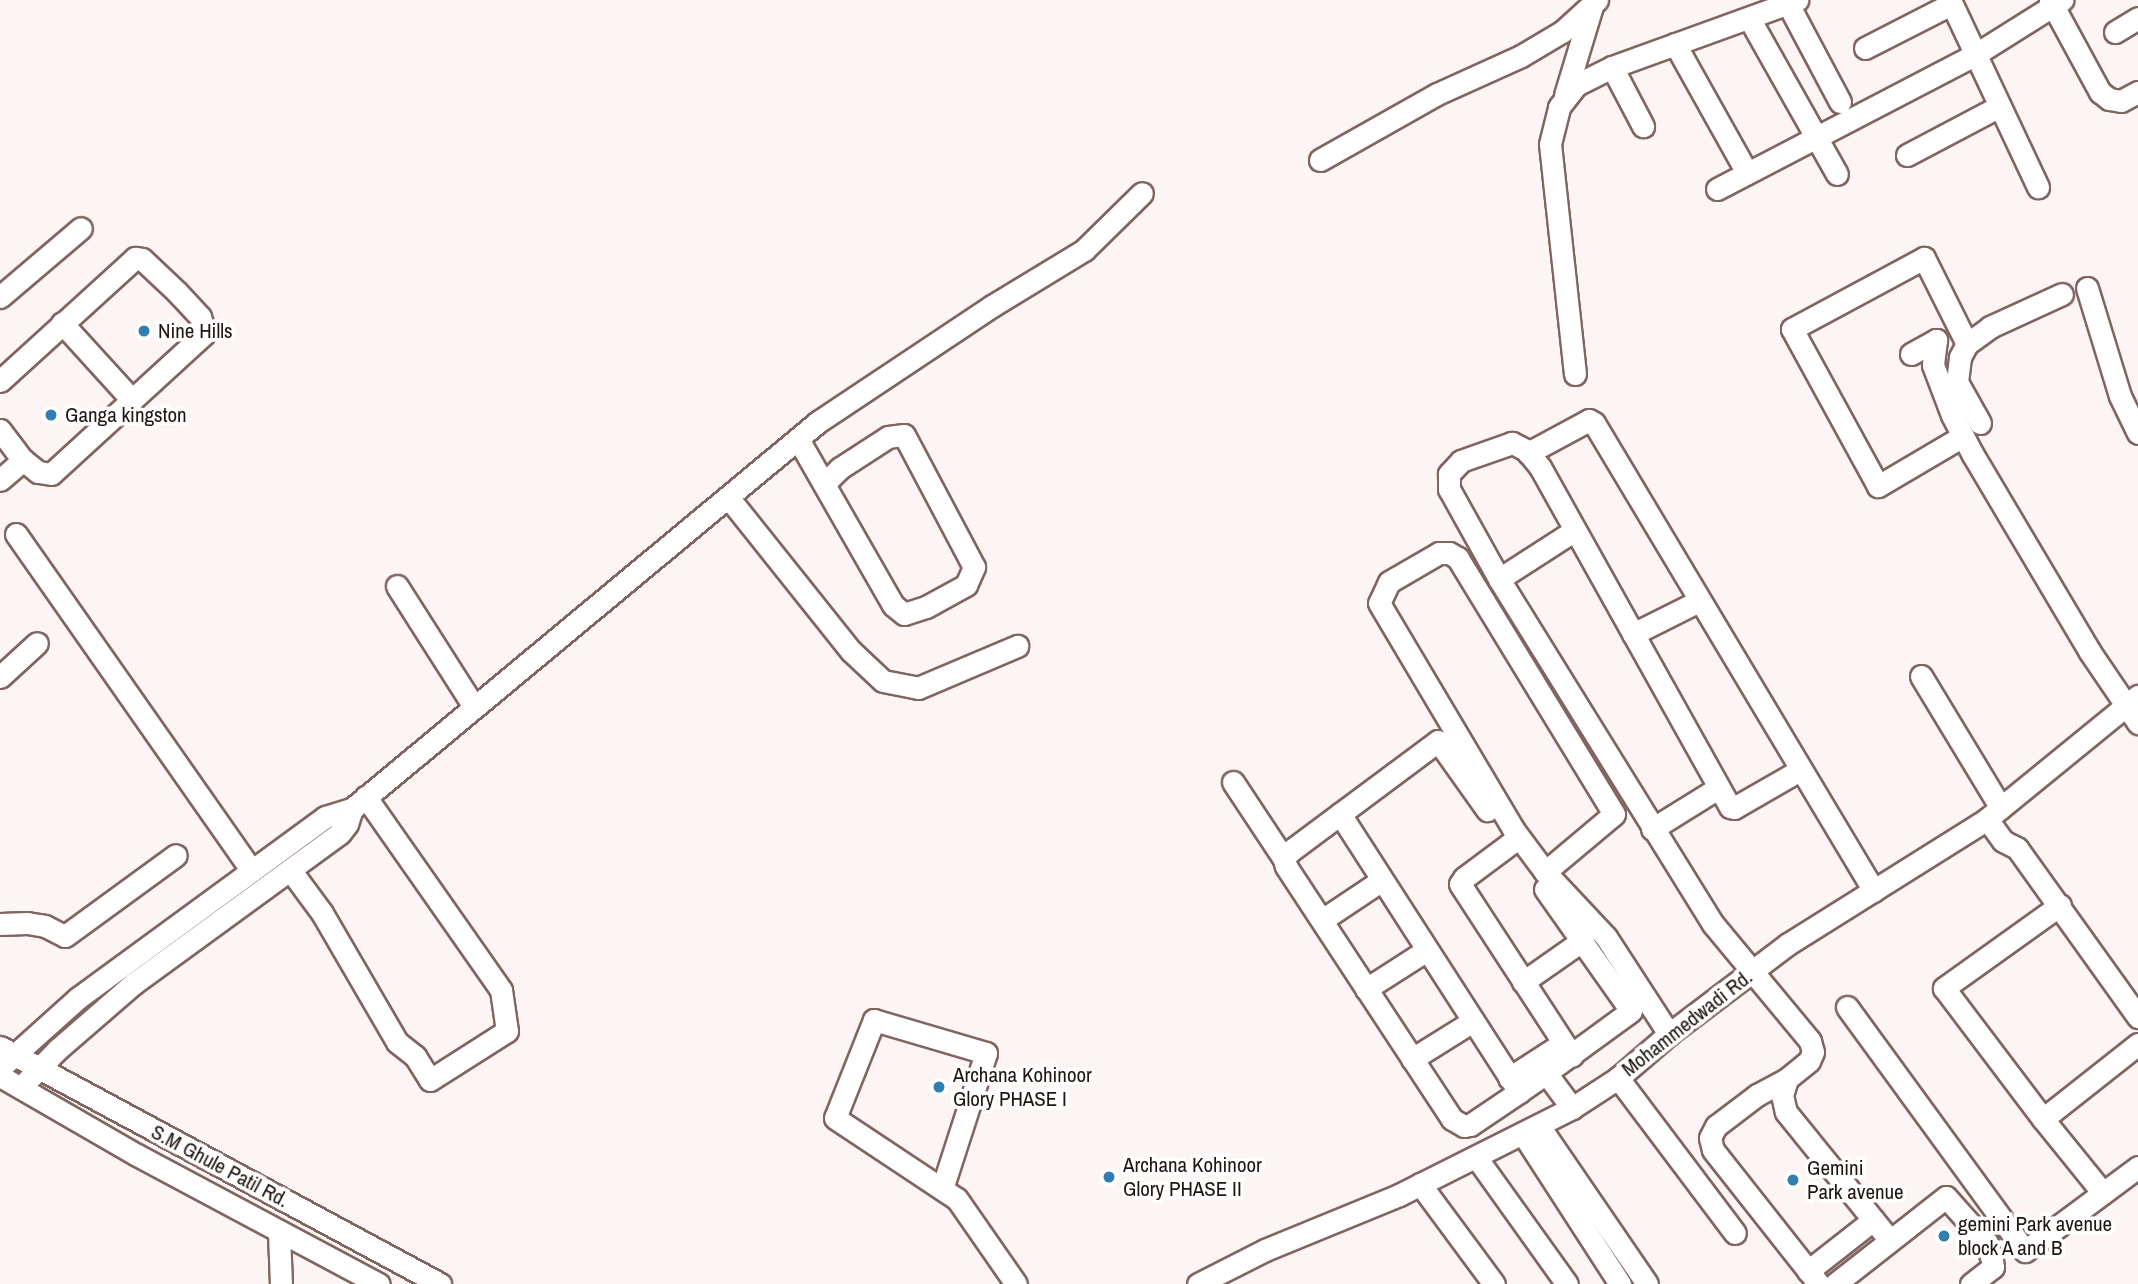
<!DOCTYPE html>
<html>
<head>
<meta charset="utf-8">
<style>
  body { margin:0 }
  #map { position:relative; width:2138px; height:1284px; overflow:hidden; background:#fcf5f4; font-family:"Archivo Narrow",sans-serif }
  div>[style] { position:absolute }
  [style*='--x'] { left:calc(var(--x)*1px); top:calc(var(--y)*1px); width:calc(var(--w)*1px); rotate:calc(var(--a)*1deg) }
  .roads { filter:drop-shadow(2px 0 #816560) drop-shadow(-2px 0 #816560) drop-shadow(0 2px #816560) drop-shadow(0 -2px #816560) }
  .minor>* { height:21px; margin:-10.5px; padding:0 10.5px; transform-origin:10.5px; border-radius:10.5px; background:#fff }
  .dots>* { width:19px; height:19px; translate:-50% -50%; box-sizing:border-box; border:4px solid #fff; border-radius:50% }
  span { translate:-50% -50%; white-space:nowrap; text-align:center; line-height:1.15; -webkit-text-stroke:7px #fff; paint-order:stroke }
  .poi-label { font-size:21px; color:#201513 }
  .left { translate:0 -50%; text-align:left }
  .street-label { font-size:21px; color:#201513 }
</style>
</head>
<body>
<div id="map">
  <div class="roads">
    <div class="minor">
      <i style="--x:1950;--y:0;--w:207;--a:64.8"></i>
      <i style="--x:2050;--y:0;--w:105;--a:61.5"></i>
      <i style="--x:2100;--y:92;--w:11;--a:38"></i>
      <i style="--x:2109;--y:99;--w:12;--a:9"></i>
      <i style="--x:2121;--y:101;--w:19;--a:-28"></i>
      <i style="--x:1788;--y:4;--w:111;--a:62"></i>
      <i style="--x:1749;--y:18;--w:179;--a:60.6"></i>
      <i style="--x:2115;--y:32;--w:27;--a:-31"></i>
      <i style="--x:1675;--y:44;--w:148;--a:60.8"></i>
      <i style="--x:1865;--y:48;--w:97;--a:-27.1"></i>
      <i style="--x:1612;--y:67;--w:67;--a:62.3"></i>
      <i style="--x:1565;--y:95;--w:96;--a:-73.1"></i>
      <i style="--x:1907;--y:155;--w:105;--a:-27.8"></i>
      <i style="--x:1320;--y:160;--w:134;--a:-29.4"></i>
      <i style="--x:1437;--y:94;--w:92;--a:-24.3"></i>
      <i style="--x:1521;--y:56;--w:49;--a:-30.8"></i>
      <i style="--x:1563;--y:31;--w:46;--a:-42.4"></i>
      <i style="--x:1717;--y:189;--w:292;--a:-27.5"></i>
      <i style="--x:1976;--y:54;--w:102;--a:-32.1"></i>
      <i style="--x:2087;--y:288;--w:113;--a:73"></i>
      <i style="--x:2120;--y:396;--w:41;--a:64.1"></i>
      <i style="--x:0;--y:297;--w:106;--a:-40.4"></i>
      <i style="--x:62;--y:323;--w:104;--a:47.7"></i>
      <i style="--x:1911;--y:354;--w:29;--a:-29"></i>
      <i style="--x:1936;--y:340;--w:25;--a:97"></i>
      <i style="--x:1933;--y:365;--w:53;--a:69.2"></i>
      <i style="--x:1952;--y:415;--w:45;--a:62.3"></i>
      <i style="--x:1973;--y:455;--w:229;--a:59.3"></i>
      <i style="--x:2090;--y:652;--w:86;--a:55.9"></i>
      <i style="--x:1575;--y:374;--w:231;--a:-96.2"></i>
      <i style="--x:1550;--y:144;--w:38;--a:-76"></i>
      <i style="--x:1559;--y:107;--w:28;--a:-52"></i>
      <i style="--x:1576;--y:85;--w:40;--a:-26.6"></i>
      <i style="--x:1612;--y:67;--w:197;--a:-19.9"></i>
      <i style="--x:0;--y:381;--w:183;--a:-42.3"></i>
      <i style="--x:135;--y:258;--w:7;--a:8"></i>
      <i style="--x:142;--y:259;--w:48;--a:43.3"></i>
      <i style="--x:177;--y:292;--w:34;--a:47"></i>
      <i style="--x:200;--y:317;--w:9;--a:72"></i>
      <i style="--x:203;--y:326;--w:8;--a:83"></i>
      <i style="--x:204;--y:334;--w:207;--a:137.5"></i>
      <i style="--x:51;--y:474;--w:13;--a:-171"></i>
      <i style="--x:38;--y:472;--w:19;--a:-141"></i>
      <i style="--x:1980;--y:423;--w:47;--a:-119.3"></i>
      <i style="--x:1957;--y:382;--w:25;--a:-83"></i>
      <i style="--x:1960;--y:357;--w:15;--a:-62"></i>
      <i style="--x:1967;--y:344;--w:29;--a:-36"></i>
      <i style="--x:1990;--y:327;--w:79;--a:-24.6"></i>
      <i style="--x:0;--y:430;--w:38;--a:53"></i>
      <i style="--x:23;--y:460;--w:30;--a:139"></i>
      <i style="--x:1963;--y:436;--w:99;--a:149.5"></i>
      <i style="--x:1878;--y:486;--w:179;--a:-118.7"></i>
      <i style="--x:1792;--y:329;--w:150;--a:-28.3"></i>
      <i style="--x:1924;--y:258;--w:96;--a:63.4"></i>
      <i style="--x:798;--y:439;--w:191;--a:60.2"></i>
      <i style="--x:893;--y:605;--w:14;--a:39"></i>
      <i style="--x:904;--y:614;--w:23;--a:-18"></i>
      <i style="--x:926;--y:607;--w:46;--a:-28.8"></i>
      <i style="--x:966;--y:585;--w:20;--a:-66"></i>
      <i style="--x:974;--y:567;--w:149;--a:-117.9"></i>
      <i style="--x:904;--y:435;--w:16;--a:173"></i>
      <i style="--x:888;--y:437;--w:57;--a:147.1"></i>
      <i style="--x:840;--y:468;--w:21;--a:135"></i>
      <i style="--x:1528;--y:453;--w:69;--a:-28.4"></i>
      <i style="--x:1589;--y:420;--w:6;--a:31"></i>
      <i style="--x:1594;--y:423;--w:545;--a:59.11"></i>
      <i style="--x:728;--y:497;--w:197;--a:51.4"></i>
      <i style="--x:851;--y:651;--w:44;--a:43.2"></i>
      <i style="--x:883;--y:681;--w:36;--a:11"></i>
      <i style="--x:918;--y:688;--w:108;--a:-23"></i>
      <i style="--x:16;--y:534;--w:411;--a:55"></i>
      <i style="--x:1499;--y:579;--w:90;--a:-32.8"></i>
      <i style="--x:397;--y:586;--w:143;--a:57.5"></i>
      <i style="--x:1633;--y:634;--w:74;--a:-26.6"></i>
      <i style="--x:1921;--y:676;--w:154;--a:58.8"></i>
      <i style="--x:0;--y:677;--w:50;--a:-42.6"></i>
      <i style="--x:1800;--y:770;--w:76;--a:150.1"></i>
      <i style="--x:1734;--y:808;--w:4;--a:-166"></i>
      <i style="--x:1730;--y:807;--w:389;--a:-119.2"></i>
      <i style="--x:1540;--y:467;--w:22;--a:-129"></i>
      <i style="--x:1526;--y:450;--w:16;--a:-153"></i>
      <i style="--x:1512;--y:443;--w:54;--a:160.6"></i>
      <i style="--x:1461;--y:461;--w:18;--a:133"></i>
      <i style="--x:1449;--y:474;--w:15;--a:90"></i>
      <i style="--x:1449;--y:489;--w:103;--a:60.9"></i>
      <i style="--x:1499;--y:579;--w:406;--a:58.2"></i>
      <i style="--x:1713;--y:924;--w:152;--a:50.3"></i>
      <i style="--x:1810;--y:1041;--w:11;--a:75"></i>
      <i style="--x:1813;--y:1052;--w:10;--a:114"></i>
      <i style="--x:1809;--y:1061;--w:28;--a:141"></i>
      <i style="--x:1787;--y:1079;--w:17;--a:107"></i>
      <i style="--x:1782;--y:1095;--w:17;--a:77"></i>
      <i style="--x:1786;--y:1112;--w:164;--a:51"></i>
      <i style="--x:1233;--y:782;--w:92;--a:56.5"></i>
      <i style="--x:1340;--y:814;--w:331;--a:57.2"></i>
      <i style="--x:1519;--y:1092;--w:59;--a:146"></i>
      <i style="--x:1470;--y:1125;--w:6;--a:171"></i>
      <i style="--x:1464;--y:1126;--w:14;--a:-150"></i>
      <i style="--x:1452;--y:1119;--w:303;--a:-123.3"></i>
      <i style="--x:1286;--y:866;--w:7;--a:-106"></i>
      <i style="--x:1284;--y:859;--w:9;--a:-54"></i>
      <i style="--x:1289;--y:852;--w:64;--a:-36.7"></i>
      <i style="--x:1340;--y:814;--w:122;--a:-36.7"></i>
      <i style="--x:1438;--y:741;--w:85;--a:54.6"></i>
      <i style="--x:1987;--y:819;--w:27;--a:54"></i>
      <i style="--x:2003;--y:841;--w:16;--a:27"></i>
      <i style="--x:2017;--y:848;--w:208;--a:54.4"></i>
      <i style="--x:1652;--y:829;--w:78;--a:-31.8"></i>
      <i style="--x:1511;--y:843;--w:59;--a:143.3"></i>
      <i style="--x:1464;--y:878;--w:7;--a:124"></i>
      <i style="--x:1460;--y:884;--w:205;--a:56.9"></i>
      <i style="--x:291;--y:871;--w:52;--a:53.6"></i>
      <i style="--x:322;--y:913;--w:149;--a:59.8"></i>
      <i style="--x:397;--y:1042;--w:23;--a:38"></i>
      <i style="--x:415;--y:1056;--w:28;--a:58"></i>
      <i style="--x:430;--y:1080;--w:91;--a:-32.5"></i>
      <i style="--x:507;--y:1031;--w:41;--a:-98.3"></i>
      <i style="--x:501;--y:990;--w:236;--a:-125"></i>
      <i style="--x:1545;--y:872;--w:90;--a:-40"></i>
      <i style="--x:1614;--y:814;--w:300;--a:-121.4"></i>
      <i style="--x:1458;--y:558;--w:10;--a:-151"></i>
      <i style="--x:1449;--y:553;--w:10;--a:180"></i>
      <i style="--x:1439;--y:553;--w:58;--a:149.9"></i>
      <i style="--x:1389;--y:582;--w:23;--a:115"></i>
      <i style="--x:1379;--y:603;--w:263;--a:59.3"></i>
      <i style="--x:1513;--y:829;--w:54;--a:53.3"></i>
      <i style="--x:1545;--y:872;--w:89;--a:46.8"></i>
      <i style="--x:1606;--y:937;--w:116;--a:57"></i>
      <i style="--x:1545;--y:889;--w:149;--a:54.8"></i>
      <i style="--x:1631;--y:1011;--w:105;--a:143.9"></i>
      <i style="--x:2060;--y:905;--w:143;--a:144.4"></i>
      <i style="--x:1944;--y:988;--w:164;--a:52.9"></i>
      <i style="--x:2043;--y:1119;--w:121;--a:-38.3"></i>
      <i style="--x:1322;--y:920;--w:72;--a:-33.7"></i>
      <i style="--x:0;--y:924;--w:27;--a:-2"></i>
      <i style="--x:27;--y:923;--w:18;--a:9"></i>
      <i style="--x:45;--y:926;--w:22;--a:27"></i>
      <i style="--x:65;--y:936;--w:137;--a:-36.1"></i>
      <i style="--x:1523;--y:982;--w:73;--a:-35"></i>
      <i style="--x:1366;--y:989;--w:72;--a:-32.6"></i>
      <i style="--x:1847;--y:1007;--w:302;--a:53.9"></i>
      <i style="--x:2025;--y:1251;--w:141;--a:-36.6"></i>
      <i style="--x:0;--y:1047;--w:500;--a:28.3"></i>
      <i style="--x:1412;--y:1059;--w:72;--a:-31.9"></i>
      <i style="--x:0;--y:1068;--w:105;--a:-41.9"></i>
      <i style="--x:78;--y:998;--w:306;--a:-36.2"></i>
      <i style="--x:325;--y:817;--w:28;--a:-17"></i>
      <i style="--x:352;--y:809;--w:606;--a:-39.71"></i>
      <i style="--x:818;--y:422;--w:209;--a:-33.7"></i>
      <i style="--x:992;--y:306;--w:108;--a:-31.3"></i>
      <i style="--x:1084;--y:250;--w:81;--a:-44.5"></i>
      <i style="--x:0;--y:1076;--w:158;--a:30"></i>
      <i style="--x:137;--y:1155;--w:274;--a:28.1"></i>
      <i style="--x:1509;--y:1078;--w:64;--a:-32.9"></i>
      <i style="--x:1618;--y:1078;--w:194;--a:53"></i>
      <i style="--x:1787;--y:1079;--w:34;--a:152"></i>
      <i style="--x:1757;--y:1095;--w:51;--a:142.9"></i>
      <i style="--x:1716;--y:1126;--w:13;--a:117"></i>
      <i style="--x:1710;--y:1138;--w:12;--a:76"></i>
      <i style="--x:1713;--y:1150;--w:171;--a:51.7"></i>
      <i style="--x:21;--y:1087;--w:53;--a:-45.8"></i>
      <i style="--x:58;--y:1049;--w:99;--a:-40.9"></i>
      <i style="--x:133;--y:984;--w:256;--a:-36.1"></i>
      <i style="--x:340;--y:833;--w:11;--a:-52"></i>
      <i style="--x:347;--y:824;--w:16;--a:-72"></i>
      <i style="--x:1519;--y:1092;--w:33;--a:-35"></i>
      <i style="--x:1546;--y:1073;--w:44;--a:53.4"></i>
      <i style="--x:2043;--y:1119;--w:95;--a:51"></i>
      <i style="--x:1539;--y:1126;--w:191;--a:55.6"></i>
      <i style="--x:1523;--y:1134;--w:179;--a:57.1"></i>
      <i style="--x:1476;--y:1157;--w:156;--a:54.4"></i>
      <i style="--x:1420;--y:1184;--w:124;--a:53.5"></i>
      <i style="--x:942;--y:1189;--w:143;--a:-72.1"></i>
      <i style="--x:986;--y:1053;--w:117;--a:-163.6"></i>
      <i style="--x:874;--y:1020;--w:105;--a:111.7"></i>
      <i style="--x:835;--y:1118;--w:146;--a:33.6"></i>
      <i style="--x:957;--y:1199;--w:103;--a:55.2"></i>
      <i style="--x:279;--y:1233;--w:51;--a:87.8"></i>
      <i style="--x:1808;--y:1271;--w:83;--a:-38.1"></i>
      <i style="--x:1198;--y:1284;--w:75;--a:-26.9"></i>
      <i style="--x:1265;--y:1250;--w:145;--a:-22.3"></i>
      <i style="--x:1399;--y:1195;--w:194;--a:-26.7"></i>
      <i style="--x:1572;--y:1108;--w:55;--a:-33.1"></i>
      <i style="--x:1618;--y:1078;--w:67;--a:-40.8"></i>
      <i style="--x:1669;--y:1034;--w:149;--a:-37.1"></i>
      <i style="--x:1788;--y:944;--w:235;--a:-32.1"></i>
      <i style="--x:1987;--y:819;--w:195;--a:-39.2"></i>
      <i style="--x:1835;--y:1284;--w:141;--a:-38.1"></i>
      <i style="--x:1946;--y:1197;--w:62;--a:48.3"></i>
      <i style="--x:1987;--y:1243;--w:18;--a:74"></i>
      <i style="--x:1992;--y:1260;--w:7;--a:82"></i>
      <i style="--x:1993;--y:1267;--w:28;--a:142"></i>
    </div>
  </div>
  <div class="dots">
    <i style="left:144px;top:331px;background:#317fb1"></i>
    <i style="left:51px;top:415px;background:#317fb1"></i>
    <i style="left:939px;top:1087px;background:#317fb1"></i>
    <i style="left:1109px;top:1177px;background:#317fb1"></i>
    <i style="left:1793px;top:1180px;background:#317fb1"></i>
    <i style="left:1944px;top:1236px;background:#317fb1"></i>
  </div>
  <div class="poi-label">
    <span class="left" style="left:158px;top:331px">Nine Hills</span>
    <span class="left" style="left:65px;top:415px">Ganga kingston</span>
    <span class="left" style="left:953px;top:1087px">Archana Kohinoor<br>Glory PHASE I</span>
    <span class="left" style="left:1123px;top:1177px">Archana Kohinoor<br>Glory PHASE II</span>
    <span class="left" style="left:1807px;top:1180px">Gemini<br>Park avenue</span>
    <span class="left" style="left:1958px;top:1236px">gemini Park avenue<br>block A and B</span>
  </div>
  <div class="street-label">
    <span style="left:1687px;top:1023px;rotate:-38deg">Mohammedwadi Rd.</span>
    <span style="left:220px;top:1166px;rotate:28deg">S.M Ghule Patil Rd.</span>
  </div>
</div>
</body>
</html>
